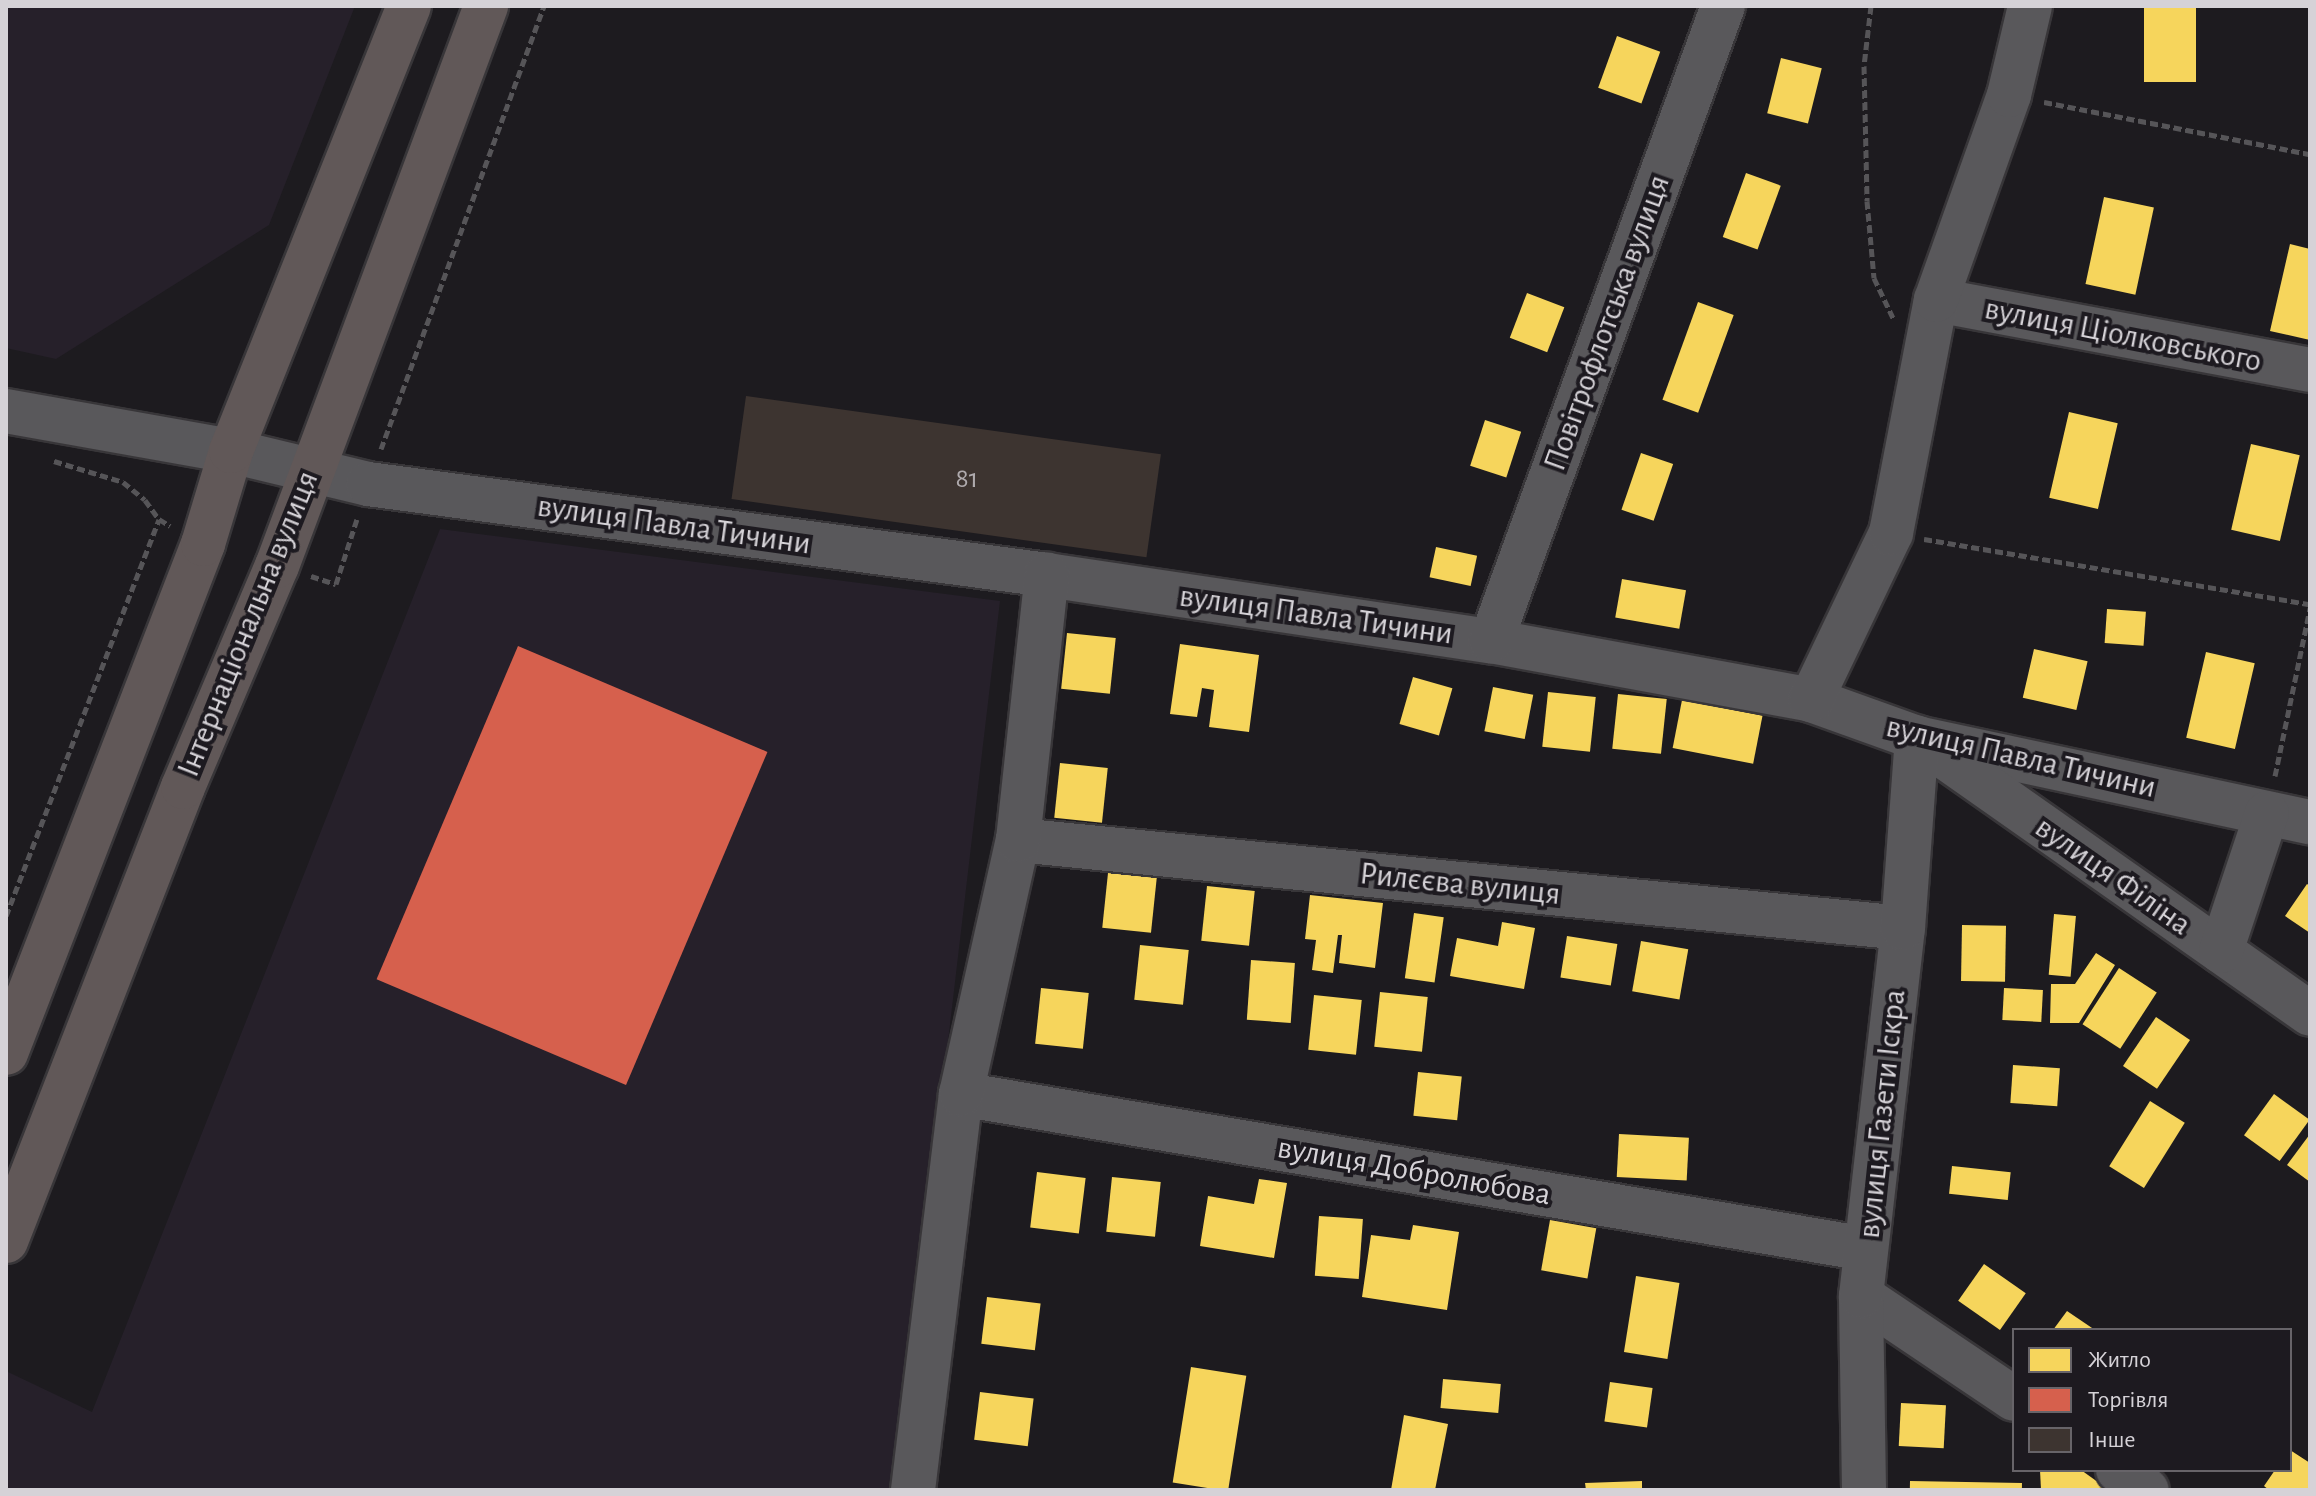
<!DOCTYPE html>
<html>
<head>
<meta charset="utf-8">
<style>
  body { margin:0 }
  #map { position:relative; width:2316px; height:1496px; overflow:hidden; background:#1d1b1f; font-family:"Alegreya Sans",sans-serif }
  div>[style] { position:absolute }
  [style*='--x'] { left:calc(var(--x)*1px); top:calc(var(--y)*1px); width:calc(var(--w)*1px); rotate:calc(var(--a)*1deg) }
  .built>* { inset:0; background:#26202a }
  .homes>* { inset:0; background:#f6d55c; transform-origin:0 0 }
  .shops>* { inset:0; background:#d6604d; transform-origin:0 0 }
  .building>* { inset:0; background:#3d3430; transform-origin:0 0 }
  .path>* { height:5px; margin-top:-2.5px; transform-origin:0; background:repeating-linear-gradient(90deg,#565558 0 8px,transparent 0 12px) }
  .roads { filter:drop-shadow(2px 0 #383639) drop-shadow(-2px 0 #383639) drop-shadow(0 2px #383639) drop-shadow(0 -2px #383639) }
  .minor>* { height:44px; margin:-22px; padding:0 22px; transform-origin:22px; border-radius:22px; background:#59585b }
  .major>* { height:44px; margin:-22px; padding:0 22px; transform-origin:22px; border-radius:22px; background:#615858 }
  span { translate:-50% -50%; white-space:nowrap; text-align:center; line-height:1.15; -webkit-text-stroke:8px #1d1a20; paint-order:stroke }
  .number-label { font-size:28px; color:#afaaad }
  .number-label span { -webkit-text-stroke-width:0 }
  .street-label { font-size:32px; color:#d5d2d7 }
  .frame { position:absolute; inset:0; border:8px solid #d5d2d7; pointer-events:none }
  .legend { position:absolute; left:2012px; top:1328px; width:280px; height:144px; box-sizing:border-box; background:#1d1a20; border:2px solid #676469; margin:0; padding:10px 14px; list-style:none; font-size:24px; color:#d5d2d7 }
  .legend li { display:flex; align-items:center; gap:16px; height:40px }
  .legend b { width:40px; border:2px solid #676469 }
</style>
</head>
<body>
<div id="map">
  <div class="built">
    <i style="clip-path:polygon(6px 6px,355px 6px,269px 225px,56px 359px,6px 348px)"></i>
    <i style="clip-path:polygon(440px 529px,1000px 601px,895px 1490px,6px 1490px,8px 1372px,92px 1412px)"></i>
  </div>
  <div class="homes">
    <i style="left:2144px;top:6px;width:52px;height:76px"></i>
    <i style="left:1617px;top:36px;width:46px;height:55px;rotate:20deg"></i>
    <i style="left:1781px;top:58px;width:42px;height:57px;rotate:14deg"></i>
    <i style="left:1746px;top:173px;width:37px;height:68px;rotate:20deg"></i>
    <i style="left:2104px;top:197px;width:51px;height:89px;rotate:12deg"></i>
    <i style="clip-path:polygon(2290px 244px,2310px 249px,2310px 340px,2270px 331px)"></i>
    <i style="left:1527px;top:293px;width:40px;height:48px;rotate:21deg"></i>
    <i style="left:1698px;top:302px;width:38px;height:104px;rotate:20deg"></i>
    <i style="left:2069px;top:412px;width:50px;height:88px;rotate:13deg"></i>
    <i style="left:1485px;top:420px;width:38px;height:48px;rotate:18deg"></i>
    <i style="left:2251px;top:444px;width:50px;height:88px;rotate:13deg"></i>
    <i style="left:1641px;top:453px;width:34px;height:60px;rotate:19deg"></i>
    <i style="left:1436px;top:547px;width:42px;height:31px;rotate:12deg"></i>
    <i style="left:1622px;top:579px;width:65px;height:39px;rotate:10deg"></i>
    <i style="left:2107px;top:609px;width:39px;height:34px;rotate:4deg"></i>
    <i style="left:1067px;top:633px;width:49px;height:56px;rotate:6deg"></i>
    <i style="clip-path:polygon(1180px 644px,1259px 655px,1249px 732px,1209px 727px,1214px 690px,1202px 688px,1197px 717px,1170px 714px)"></i>
    <i style="left:2034px;top:649px;width:55px;height:50px;rotate:13deg"></i>
    <i style="left:2206px;top:652px;width:50px;height:88px;rotate:13deg"></i>
    <i style="left:1413px;top:677px;width:41px;height:49px;rotate:16deg"></i>
    <i style="left:1493px;top:687px;width:41px;height:45px;rotate:11deg"></i>
    <i style="left:1548px;top:692px;width:48px;height:55px;rotate:6deg"></i>
    <i style="left:1618px;top:694px;width:49px;height:55px;rotate:6deg"></i>
    <i style="left:1682px;top:700px;width:82px;height:49px;rotate:11deg"></i>
    <i style="left:1060px;top:763px;width:48px;height:55px;rotate:6deg"></i>
    <i style="left:1108px;top:873px;width:49px;height:55px;rotate:6deg"></i>
    <i style="clip-path:polygon(2307px 884px,2310px 886px,2310px 933px,2285px 916px)"></i>
    <i style="left:1207px;top:886px;width:48px;height:55px;rotate:6deg"></i>
    <i style="clip-path:polygon(1310px 895px,1383px 903px,1375px 968px,1339px 963px,1342px 935px,1338px 935px,1333px 973px,1312px 970px,1316px 940px,1305px 939px)"></i>
    <i style="left:1414px;top:913px;width:30px;height:66px;rotate:8deg"></i>
    <i style="left:2054px;top:914px;width:22px;height:61px;rotate:5deg"></i>
    <i style="clip-path:polygon(1502px 922px,1535px 928px,1524px 989px,1450px 976px,1457px 938px,1498px 946px)"></i>
    <i style="left:1962px;top:925px;width:44px;height:56px;rotate:1deg"></i>
    <i style="left:1567px;top:936px;width:51px;height:42px;rotate:9deg"></i>
    <i style="left:1641px;top:941px;width:48px;height:51px;rotate:10deg"></i>
    <i style="left:1140px;top:945px;width:49px;height:55px;rotate:6deg"></i>
    <i style="clip-path:polygon(2096px 953px,2115px 965px,2079px 1023px,2050px 1023px,2051px 984px,2075px 984px)"></i>
    <i style="left:1251px;top:960px;width:44px;height:60px;rotate:4deg"></i>
    <i style="left:2119px;top:968px;width:45px;height:67px;rotate:33deg"></i>
    <i style="left:1041px;top:988px;width:48px;height:56px;rotate:6deg"></i>
    <i style="left:2004px;top:988px;width:39px;height:32px;rotate:3deg"></i>
    <i style="left:1380px;top:992px;width:48px;height:55px;rotate:6deg"></i>
    <i style="left:1314px;top:995px;width:48px;height:55px;rotate:6deg"></i>
    <i style="left:2156px;top:1017px;width:41px;height:59px;rotate:34deg"></i>
    <i style="left:2013px;top:1065px;width:47px;height:38px;rotate:4deg"></i>
    <i style="left:1418px;top:1072px;width:44px;height:44px;rotate:6deg"></i>
    <i style="left:2274px;top:1094px;width:44px;height:51px;rotate:36deg"></i>
    <i style="left:2150px;top:1101px;width:41px;height:77px;rotate:32deg"></i>
    <i style="left:1619px;top:1134px;width:70px;height:43px;rotate:3deg"></i>
    <i style="clip-path:polygon(2310px 1134px,2310px 1182px,2287px 1165px)"></i>
    <i style="left:1952px;top:1166px;width:59px;height:28px;rotate:6deg"></i>
    <i style="left:1037px;top:1172px;width:49px;height:56px;rotate:7deg"></i>
    <i style="left:1112px;top:1177px;width:49px;height:55px;rotate:6deg"></i>
    <i style="clip-path:polygon(1259px 1179px,1287px 1183px,1274px 1258px,1200px 1246px,1208px 1196px,1254px 1204px)"></i>
    <i style="left:1319px;top:1216px;width:44px;height:60px;rotate:4deg"></i>
    <i style="left:1550px;top:1220px;width:47px;height:51px;rotate:10deg"></i>
    <i style="clip-path:polygon(1413px 1225px,1459px 1232px,1447px 1310px,1362px 1297px,1371px 1235px,1410px 1240px)"></i>
    <i style="left:1984px;top:1264px;width:51px;height:45px;rotate:35deg"></i>
    <i style="left:1636px;top:1276px;width:44px;height:77px;rotate:9deg"></i>
    <i style="left:987px;top:1297px;width:54px;height:47px;rotate:7deg"></i>
    <i style="clip-path:polygon(2067px 1311px,2095px 1330px,2053px 1330px)"></i>
    <i style="left:1191px;top:1367px;width:56px;height:117px;rotate:9deg"></i>
    <i style="left:1443px;top:1379px;width:58px;height:29px;rotate:5deg"></i>
    <i style="left:1610px;top:1382px;width:43px;height:40px;rotate:8deg"></i>
    <i style="left:980px;top:1392px;width:54px;height:48px;rotate:7deg"></i>
    <i style="left:1901px;top:1403px;width:45px;height:43px;rotate:3deg"></i>
    <i style="clip-path:polygon(1404px 1415px,1448px 1424px,1435px 1490px,1391px 1490px)"></i>
    <i style="clip-path:polygon(2290px 1450px,2310px 1463px,2310px 1490px,2269px 1490px,2264px 1486px,2275px 1470px,2290px 1470px)"></i>
    <i style="clip-path:polygon(2040px 1470px,2081px 1470px,2109px 1490px,2041px 1490px)"></i>
    <i style="clip-path:polygon(1642px 1481px,1642px 1490px,1586px 1490px,1585px 1483px)"></i>
    <i style="left:1910px;top:1481px;width:112px;height:9px;rotate:1deg"></i>
  </div>
  <div class="shops">
    <i style="left:518px;top:646px;width:271px;height:362px;rotate:23deg"></i>
  </div>
  <div class="building">
    <i style="left:746px;top:396px;width:419px;height:104px;rotate:8deg"></i>
  </div>
  <div class="path">
    <i style="--x:1871;--y:6;--w:60;--a:96.7"></i>
    <i style="--x:1864;--y:66;--w:135;--a:88.7"></i>
    <i style="--x:1867;--y:201;--w:77;--a:84.8"></i>
    <i style="--x:1874;--y:278;--w:47;--a:64.5"></i>
    <i style="--x:2044;--y:102;--w:271;--a:11.1"></i>
    <i style="--x:381;--y:449;--w:472;--a:-69.8"></i>
    <i style="--x:54;--y:461;--w:72;--a:16.9"></i>
    <i style="--x:123;--y:482;--w:28;--a:39"></i>
    <i style="--x:145;--y:500;--w:24;--a:54"></i>
    <i style="--x:159;--y:519;--w:13;--a:32"></i>
    <i style="--x:1924;--y:539;--w:391;--a:9.6"></i>
    <i style="--x:311;--y:576;--w:26;--a:18"></i>
    <i style="--x:336;--y:584;--w:68;--a:-72.1"></i>
    <i style="--x:2275;--y:776;--w:172;--a:-78.2"></i>
    <i style="--x:6;--y:916;--w:425;--a:-68.9"></i>
  </div>
  <div class="roads">
    <div class="minor">
      <i style="--x:1936;--y:300;--w:380;--a:10.6"></i>
      <i style="--x:6;--y:411;--w:229;--a:10.1"></i>
      <i style="--x:231;--y:451;--w:141;--a:13.5"></i>
      <i style="--x:368;--y:484;--w:685;--a:7.63"></i>
      <i style="--x:1047;--y:575;--w:449;--a:8.5"></i>
      <i style="--x:1491;--y:641;--w:325;--a:10.4"></i>
      <i style="--x:1811;--y:700;--w:113;--a:19.7"></i>
      <i style="--x:1917;--y:738;--w:402;--a:12.1"></i>
      <i style="--x:1491;--y:641;--w:676;--a:-69.93"></i>
      <i style="--x:1811;--y:700;--w:185;--a:-64.4"></i>
      <i style="--x:1891;--y:533;--w:237;--a:-79.1"></i>
      <i style="--x:1936;--y:300;--w:218;--a:-70.4"></i>
      <i style="--x:2009;--y:95;--w:91;--a:-76.7"></i>
      <i style="--x:1932;--y:748;--w:462;--a:35.1"></i>
      <i style="--x:1018;--y:840;--w:889;--a:5.68"></i>
      <i style="--x:2221;--y:951;--w:145;--a:-71.6"></i>
      <i style="--x:961;--y:1094;--w:918;--a:9.72"></i>
      <i style="--x:1861;--y:1296;--w:184;--a:33.9"></i>
      <i style="--x:2118;--y:1470;--w:35;--a:35"></i>
      <i style="--x:913;--y:1490;--w:399;--a:-83.1"></i>
      <i style="--x:961;--y:1094;--w:260;--a:-77.4"></i>
      <i style="--x:1018;--y:840;--w:267;--a:-83.8"></i>
      <i style="--x:1864;--y:1490;--w:194;--a:-90.9"></i>
      <i style="--x:1861;--y:1296;--w:370;--a:-83.5"></i>
      <i style="--x:1903;--y:928;--w:191;--a:-85.8"></i>
    </div>
    <div class="major">
      <i style="--x:6;--y:1053;--w:546;--a:-68.84"></i>
      <i style="--x:203;--y:544;--w:97;--a:-73.2"></i>
      <i style="--x:231;--y:451;--w:479;--a:-68.2"></i>
      <i style="--x:6;--y:1241;--w:487;--a:-68.7"></i>
      <i style="--x:183;--y:787;--w:240;--a:-67"></i>
      <i style="--x:277;--y:566;--w:598;--a:-69.53"></i>
    </div>
  </div>
  <div class="number-label">
    <span style="left:967px;top:479px">81</span>
  </div>
  <div class="street-label">
    <span style="left:1607px;top:323px;rotate:-70deg">Повітрофлотська вулиця</span>
    <span style="left:2123px;top:335px;rotate:11deg">вулиця Ціолковського</span>
    <span style="left:674px;top:525px;rotate:8deg">вулиця Павла Тичини</span>
    <span style="left:1316px;top:615px;rotate:8deg">вулиця Павла Тичини</span>
    <span style="left:248px;top:624px;rotate:-68deg">Інтернаціональна вулиця</span>
    <span style="left:2021px;top:757px;rotate:13deg">вулиця Павла Тичини</span>
    <span style="left:2113px;top:876px;rotate:35deg">вулиця Філіна</span>
    <span style="left:1460px;top:884px;rotate:6deg">Рилєєва вулиця</span>
    <span style="left:1882px;top:1114px;rotate:-84deg">вулиця Газети Іскра</span>
    <span style="left:1414px;top:1171px;rotate:10deg">вулиця Добролюбова</span>
  </div>
  <div class="frame"></div>
  <ul class="legend">
  <li><b style="height:22px;background:#f6d55c"></b>Житло</li>
  <li><b style="height:22px;background:#d6604d"></b>Торгівля</li>
  <li><b style="height:22px;background:#3d3430"></b>Інше</li>
  </ul>
</div>
</body>
</html>
